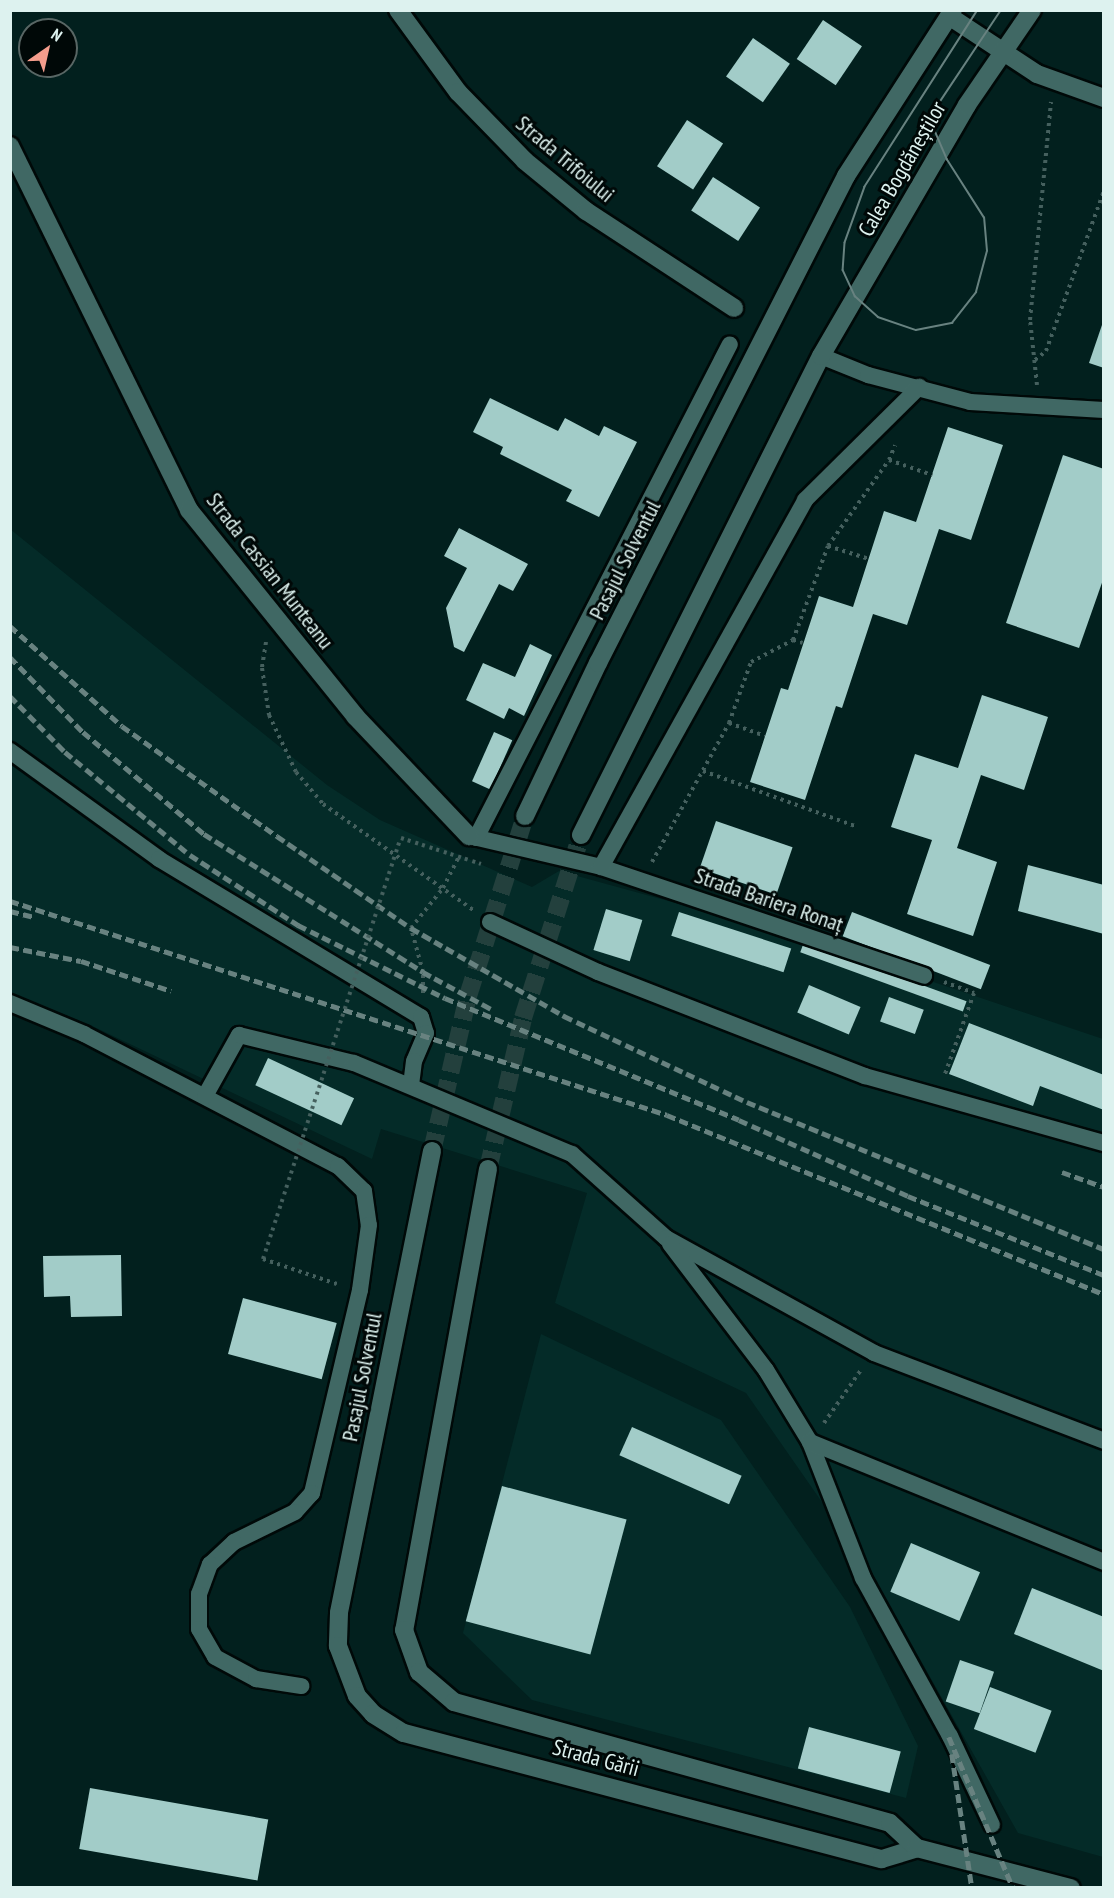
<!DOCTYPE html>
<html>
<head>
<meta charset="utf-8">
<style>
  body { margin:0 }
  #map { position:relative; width:1114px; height:1898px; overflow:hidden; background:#02201e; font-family:"PT Sans Narrow",sans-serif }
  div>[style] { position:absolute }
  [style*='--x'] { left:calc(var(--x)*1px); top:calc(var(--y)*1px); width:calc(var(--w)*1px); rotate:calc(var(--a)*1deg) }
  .built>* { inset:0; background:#042b28 }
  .building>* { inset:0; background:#a2ccc8; transform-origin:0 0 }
  .secondary-tunnel>* { height:18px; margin-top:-9px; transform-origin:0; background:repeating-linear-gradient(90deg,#23403d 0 18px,transparent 0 27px) }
  .path>* { height:4px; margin-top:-2px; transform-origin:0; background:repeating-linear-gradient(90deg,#45605e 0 3px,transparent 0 7.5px) }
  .roads { filter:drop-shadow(2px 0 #000908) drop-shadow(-2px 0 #000908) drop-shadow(0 2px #000908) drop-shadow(0 -2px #000908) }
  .lane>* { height:16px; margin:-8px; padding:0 8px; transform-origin:8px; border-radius:8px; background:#406864 }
  .street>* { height:18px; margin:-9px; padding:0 9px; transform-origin:9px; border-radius:9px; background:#406864 }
  .secondary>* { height:18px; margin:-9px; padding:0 9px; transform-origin:9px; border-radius:9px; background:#406864 }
  .tram>* { height:1.5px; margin:-0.75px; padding:0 0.75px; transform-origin:0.75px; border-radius:0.75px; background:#688280 }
  .rail>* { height:4.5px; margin-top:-2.25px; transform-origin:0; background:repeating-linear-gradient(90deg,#688280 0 9px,transparent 0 13.5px) }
  .path-bridge>* { height:4px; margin-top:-2px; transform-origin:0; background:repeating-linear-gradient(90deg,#45605e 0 3px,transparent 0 7.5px) }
  span { translate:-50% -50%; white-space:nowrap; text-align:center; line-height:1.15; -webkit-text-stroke:6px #000807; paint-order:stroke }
  .street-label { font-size:22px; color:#ddf2ef }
  .frame { position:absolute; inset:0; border:12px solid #ddf2ef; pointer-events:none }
  .north { position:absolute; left:18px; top:18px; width:60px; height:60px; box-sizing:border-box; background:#000807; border:2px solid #586664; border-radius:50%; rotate:34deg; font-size:16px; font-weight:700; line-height:24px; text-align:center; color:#ddf2ef }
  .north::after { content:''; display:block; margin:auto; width:21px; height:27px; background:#f49d8c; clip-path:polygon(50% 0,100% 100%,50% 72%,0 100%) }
</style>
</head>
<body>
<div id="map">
  <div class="built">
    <i style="clip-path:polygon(10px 529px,327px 785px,380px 820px,532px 887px,559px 871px,803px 938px,1103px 1039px,1103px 1857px,1018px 1833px,872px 1574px,746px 1393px,555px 1303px,587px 1193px,381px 1129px,372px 1159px,90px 1025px,11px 993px)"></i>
    <i style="clip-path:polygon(541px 1334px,721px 1420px,850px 1607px,918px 1746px,906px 1798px,532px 1700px,463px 1633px)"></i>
  </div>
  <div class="building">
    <i style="left:823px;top:20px;width:47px;height:47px;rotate:34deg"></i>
    <i style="left:753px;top:38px;width:45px;height:47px;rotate:35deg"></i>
    <i style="left:687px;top:120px;width:43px;height:55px;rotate:33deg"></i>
    <i style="left:713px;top:177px;width:56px;height:40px;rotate:33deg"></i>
    <i style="clip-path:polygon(1103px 322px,1104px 322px,1104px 368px,1089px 363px)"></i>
    <i style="clip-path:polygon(490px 398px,558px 431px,565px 418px,599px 436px,604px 426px,637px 442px,599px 517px,566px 501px,572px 490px,500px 454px,503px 447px,473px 432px)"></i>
    <i style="clip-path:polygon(948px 427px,1003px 445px,971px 540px,939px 529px,907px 625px,873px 614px,842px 708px,836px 706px,805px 800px,750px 782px,781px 688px,788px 690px,819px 596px,853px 607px,884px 511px,916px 522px)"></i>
    <i style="clip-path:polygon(1063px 455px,1104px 469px,1104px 577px,1079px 648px,1006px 623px)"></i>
    <i style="clip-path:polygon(459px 528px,528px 564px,513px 591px,499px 584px,464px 652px,454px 647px,446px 608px,467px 568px,444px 556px)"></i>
    <i style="clip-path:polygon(530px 644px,552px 655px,524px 716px,509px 708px,504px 719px,466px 700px,483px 663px,515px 677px)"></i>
    <i style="clip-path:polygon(982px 695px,1048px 717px,1024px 790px,981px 775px,957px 848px,997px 862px,973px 936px,907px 914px,932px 840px,891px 827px,915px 754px,958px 768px)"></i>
    <i style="left:494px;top:732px;width:20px;height:54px;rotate:24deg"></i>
    <i style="left:716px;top:821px;width:81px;height:50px;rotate:19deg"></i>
    <i style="clip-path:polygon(1028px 865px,1104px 885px,1104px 934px,1018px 911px)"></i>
    <i style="left:606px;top:909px;width:38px;height:43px;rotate:17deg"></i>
    <i style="left:679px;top:912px;width:118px;height:25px;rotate:18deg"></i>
    <i style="left:852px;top:912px;width:148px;height:26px;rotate:21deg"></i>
    <i style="left:804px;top:942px;width:173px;height:11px;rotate:20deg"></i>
    <i style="left:809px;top:985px;width:56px;height:30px;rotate:23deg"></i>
    <i style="left:889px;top:997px;width:37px;height:26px;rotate:20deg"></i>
    <i style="clip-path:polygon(969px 1023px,1104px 1075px,1104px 1110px,1040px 1086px,1033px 1106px,949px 1074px)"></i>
    <i style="left:268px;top:1058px;width:95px;height:30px;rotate:25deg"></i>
    <i style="clip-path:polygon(121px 1255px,122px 1316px,71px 1317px,70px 1296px,44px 1297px,43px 1256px)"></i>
    <i style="left:243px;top:1298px;width:97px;height:58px;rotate:15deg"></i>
    <i style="left:632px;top:1427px;width:120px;height:31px;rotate:24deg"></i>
    <i style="left:502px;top:1486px;width:129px;height:140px;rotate:15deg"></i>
    <i style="left:911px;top:1543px;width:75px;height:53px;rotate:23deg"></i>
    <i style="clip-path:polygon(1032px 1588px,1104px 1617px,1104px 1671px,1014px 1634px)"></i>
    <i style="left:960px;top:1660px;width:36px;height:44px;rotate:19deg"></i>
    <i style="left:990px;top:1687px;width:66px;height:45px;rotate:21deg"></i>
    <i style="left:809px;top:1727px;width:95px;height:43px;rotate:15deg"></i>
    <i style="left:90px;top:1788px;width:181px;height:62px;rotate:10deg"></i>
  </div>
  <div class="secondary-tunnel">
    <i style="--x:432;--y:1151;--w:159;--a:-76.9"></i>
    <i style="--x:468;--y:996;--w:189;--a:-72.4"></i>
    <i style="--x:488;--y:1169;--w:155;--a:-76.9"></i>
    <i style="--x:523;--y:1018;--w:192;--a:-72.4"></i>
  </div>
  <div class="path">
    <i style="--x:1035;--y:360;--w:14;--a:-39"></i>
    <i style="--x:1046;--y:351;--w:170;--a:-70.1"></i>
    <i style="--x:1037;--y:385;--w:65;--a:-96.1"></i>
    <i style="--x:1030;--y:320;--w:219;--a:-84.5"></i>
    <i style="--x:889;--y:460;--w:46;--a:19.2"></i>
    <i style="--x:828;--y:546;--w:43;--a:17.6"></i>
    <i style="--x:793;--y:640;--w:10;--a:17"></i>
    <i style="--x:266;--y:642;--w:26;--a:99"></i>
    <i style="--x:262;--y:668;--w:48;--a:81.5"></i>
    <i style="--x:269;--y:715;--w:63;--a:64.7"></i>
    <i style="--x:296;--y:772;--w:42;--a:49.8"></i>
    <i style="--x:323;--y:804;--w:184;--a:35.2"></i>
    <i style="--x:729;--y:723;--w:38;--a:20"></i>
    <i style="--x:703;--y:771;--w:162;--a:19.9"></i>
    <i style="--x:652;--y:862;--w:159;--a:-61"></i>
    <i style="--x:729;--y:723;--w:65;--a:-70.2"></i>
    <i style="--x:751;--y:662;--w:47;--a:-27.6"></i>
    <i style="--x:793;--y:640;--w:100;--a:-69.6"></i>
    <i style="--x:828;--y:546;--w:105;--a:-54.7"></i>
    <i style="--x:889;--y:460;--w:16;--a:-68"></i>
    <i style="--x:944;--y:982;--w:32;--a:20"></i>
    <i style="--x:974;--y:993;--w:86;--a:109.7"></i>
    <i style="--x:423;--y:993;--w:21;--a:-90"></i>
    <i style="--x:423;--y:972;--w:46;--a:-105.3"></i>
    <i style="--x:411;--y:928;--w:51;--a:-51.3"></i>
    <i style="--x:443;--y:888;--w:34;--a:-63"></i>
    <i style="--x:263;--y:1259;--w:78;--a:18.7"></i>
    <i style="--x:824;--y:1423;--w:65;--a:-55.1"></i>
  </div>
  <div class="roads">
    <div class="lane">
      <i style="--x:821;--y:356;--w:51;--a:22"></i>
      <i style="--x:868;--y:375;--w:106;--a:14.8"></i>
      <i style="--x:970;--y:402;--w:134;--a:3.4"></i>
      <i style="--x:10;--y:751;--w:184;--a:35.9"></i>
      <i style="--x:159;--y:859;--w:306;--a:31.1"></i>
      <i style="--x:421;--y:1017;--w:17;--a:73"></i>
      <i style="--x:426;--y:1033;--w:30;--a:113"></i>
      <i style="--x:414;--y:1061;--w:24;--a:97"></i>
      <i style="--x:469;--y:836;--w:136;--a:13.2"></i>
      <i style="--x:601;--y:867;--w:341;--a:18.6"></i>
      <i style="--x:476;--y:838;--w:555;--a:-62.79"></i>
      <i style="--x:601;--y:867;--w:420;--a:-60.9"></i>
      <i style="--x:805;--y:500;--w:161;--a:-44.7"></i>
      <i style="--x:490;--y:922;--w:119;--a:24.8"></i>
      <i style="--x:598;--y:972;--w:287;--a:21.3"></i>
      <i style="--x:865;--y:1076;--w:248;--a:15.7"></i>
      <i style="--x:10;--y:1003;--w:80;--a:22.7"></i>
      <i style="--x:84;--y:1034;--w:286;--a:27.5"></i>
      <i style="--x:338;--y:1166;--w:36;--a:44"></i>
      <i style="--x:364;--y:1191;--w:34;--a:82"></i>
      <i style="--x:369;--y:1225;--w:66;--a:97.9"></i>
      <i style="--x:360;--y:1290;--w:209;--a:103.3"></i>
      <i style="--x:312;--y:1493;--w:25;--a:132"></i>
      <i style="--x:295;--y:1512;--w:68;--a:153.8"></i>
      <i style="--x:234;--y:1542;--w:33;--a:137"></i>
      <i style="--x:210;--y:1564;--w:32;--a:110"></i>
      <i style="--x:199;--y:1594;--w:35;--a:90"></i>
      <i style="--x:199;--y:1629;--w:32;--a:60"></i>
      <i style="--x:215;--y:1657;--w:47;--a:28.2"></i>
      <i style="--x:256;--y:1679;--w:46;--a:8.8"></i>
      <i style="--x:205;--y:1096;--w:70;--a:-60.9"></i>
      <i style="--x:239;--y:1035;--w:118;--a:13.7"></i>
      <i style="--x:354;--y:1063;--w:236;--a:22.7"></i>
      <i style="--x:572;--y:1154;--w:126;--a:41.8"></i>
      <i style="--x:666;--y:1238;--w:238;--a:28.9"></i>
      <i style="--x:874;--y:1353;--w:246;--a:20.9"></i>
      <i style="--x:670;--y:1244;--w:158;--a:52.7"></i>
      <i style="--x:766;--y:1370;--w:84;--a:58.6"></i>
      <i style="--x:810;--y:1442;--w:146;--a:68.7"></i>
      <i style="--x:863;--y:1578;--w:180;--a:61.2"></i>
      <i style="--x:950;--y:1736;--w:98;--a:64.7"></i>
      <i style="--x:810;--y:1442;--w:318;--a:22.2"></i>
    </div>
    <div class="street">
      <i style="--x:398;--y:10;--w:102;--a:53.8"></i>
      <i style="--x:458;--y:92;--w:96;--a:45.8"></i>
      <i style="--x:525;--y:161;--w:79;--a:39.3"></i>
      <i style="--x:586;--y:211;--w:177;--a:33.2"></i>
      <i style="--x:10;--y:146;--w:406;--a:63.8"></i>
      <i style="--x:189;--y:510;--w:265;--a:51.1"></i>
      <i style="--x:355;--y:716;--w:166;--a:46.5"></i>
    </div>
    <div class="secondary">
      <i style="--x:949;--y:16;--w:105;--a:33.4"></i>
      <i style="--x:1037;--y:74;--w:71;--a:19.7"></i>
      <i style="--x:525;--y:816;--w:170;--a:-64.5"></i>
      <i style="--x:598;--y:663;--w:547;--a:-63.01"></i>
      <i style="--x:846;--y:176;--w:197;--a:-57.2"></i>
      <i style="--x:581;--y:835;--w:536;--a:-63.39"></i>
      <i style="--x:821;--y:356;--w:290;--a:-59.8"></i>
      <i style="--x:967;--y:105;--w:115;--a:-55.6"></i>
      <i style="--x:432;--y:1151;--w:471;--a:101.4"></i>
      <i style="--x:339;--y:1613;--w:33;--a:92"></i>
      <i style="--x:338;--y:1646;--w:53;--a:69.2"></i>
      <i style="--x:357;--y:1696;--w:24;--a:48"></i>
      <i style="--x:373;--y:1714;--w:36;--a:32"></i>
      <i style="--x:404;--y:1733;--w:494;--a:14.8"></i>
      <i style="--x:882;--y:1859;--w:37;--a:-17"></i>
      <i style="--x:488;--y:1169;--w:469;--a:100.3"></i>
      <i style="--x:404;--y:1630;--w:45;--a:70.3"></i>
      <i style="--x:419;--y:1672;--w:46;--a:40.6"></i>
      <i style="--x:454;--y:1702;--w:452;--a:15.5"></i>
      <i style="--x:890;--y:1823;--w:37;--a:43"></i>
      <i style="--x:917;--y:1848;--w:159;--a:14.6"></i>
    </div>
  </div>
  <div class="tram">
    <i style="--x:978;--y:10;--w:210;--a:122.6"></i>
    <i style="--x:865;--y:187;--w:59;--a:109.7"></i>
    <i style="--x:845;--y:243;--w:27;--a:94"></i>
    <i style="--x:843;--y:270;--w:29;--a:65"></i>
    <i style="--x:855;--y:296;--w:31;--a:42"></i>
    <i style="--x:878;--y:317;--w:40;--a:18.9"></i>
    <i style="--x:916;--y:330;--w:37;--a:-11"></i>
    <i style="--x:952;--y:323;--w:39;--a:-52"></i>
    <i style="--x:976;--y:292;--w:42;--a:-75"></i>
    <i style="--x:987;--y:251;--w:33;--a:-95"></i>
    <i style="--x:984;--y:218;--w:69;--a:-122.5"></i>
    <i style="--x:947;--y:160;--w:46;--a:-113.2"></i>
    <i style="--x:929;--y:118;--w:130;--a:-56.3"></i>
  </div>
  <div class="rail">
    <i style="--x:10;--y:626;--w:150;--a:41.8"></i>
    <i style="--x:122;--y:726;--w:190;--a:35.4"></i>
    <i style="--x:277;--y:836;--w:163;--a:34.5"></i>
    <i style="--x:411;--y:928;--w:177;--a:29.9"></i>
    <i style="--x:564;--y:1016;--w:202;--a:25.2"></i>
    <i style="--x:747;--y:1102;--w:386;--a:22.4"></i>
    <i style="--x:10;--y:657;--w:105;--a:45.8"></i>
    <i style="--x:83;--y:732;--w:158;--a:40.1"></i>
    <i style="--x:204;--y:834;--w:259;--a:32.2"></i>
    <i style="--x:423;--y:972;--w:80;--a:28.5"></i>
    <i style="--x:10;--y:696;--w:78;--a:45.5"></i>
    <i style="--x:65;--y:752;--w:162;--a:39.5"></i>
    <i style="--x:190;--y:855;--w:129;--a:32.9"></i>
    <i style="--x:298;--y:925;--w:164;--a:26.4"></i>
    <i style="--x:445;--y:998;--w:318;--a:22.5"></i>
    <i style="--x:739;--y:1120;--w:185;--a:24.2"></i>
    <i style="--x:908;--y:1196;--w:211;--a:22"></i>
    <i style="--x:10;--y:901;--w:691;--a:18.04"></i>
    <i style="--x:667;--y:1115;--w:472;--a:22.3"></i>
    <i style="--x:10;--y:911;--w:25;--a:14"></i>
    <i style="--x:10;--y:947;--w:72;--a:11.2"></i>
    <i style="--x:81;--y:961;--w:95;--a:18.4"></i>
    <i style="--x:1062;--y:1172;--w:45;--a:19.7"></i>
    <i style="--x:949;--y:1737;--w:164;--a:67"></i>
    <i style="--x:952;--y:1754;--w:135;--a:81.5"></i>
  </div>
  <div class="path-bridge">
    <i style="--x:263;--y:1259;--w:443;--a:-71.9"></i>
    <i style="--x:401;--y:838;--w:84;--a:18"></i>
  </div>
  <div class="street-label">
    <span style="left:565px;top:159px;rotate:40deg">Strada Trifoiului</span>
    <span style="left:902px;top:169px;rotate:-60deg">Calea Bogdăneștilor</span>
    <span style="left:625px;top:560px;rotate:-63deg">Pasajul Solventul</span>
    <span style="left:270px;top:571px;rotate:52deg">Strada Cassian Munteanu</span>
    <span style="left:769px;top:900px;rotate:19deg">Strada Bariera Ronaț</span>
    <span style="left:362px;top:1377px;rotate:-79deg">Pasajul Solventul</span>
    <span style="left:596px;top:1758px;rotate:15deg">Strada Gării</span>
  </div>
  <div class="frame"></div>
  <div class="north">N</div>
</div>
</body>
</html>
